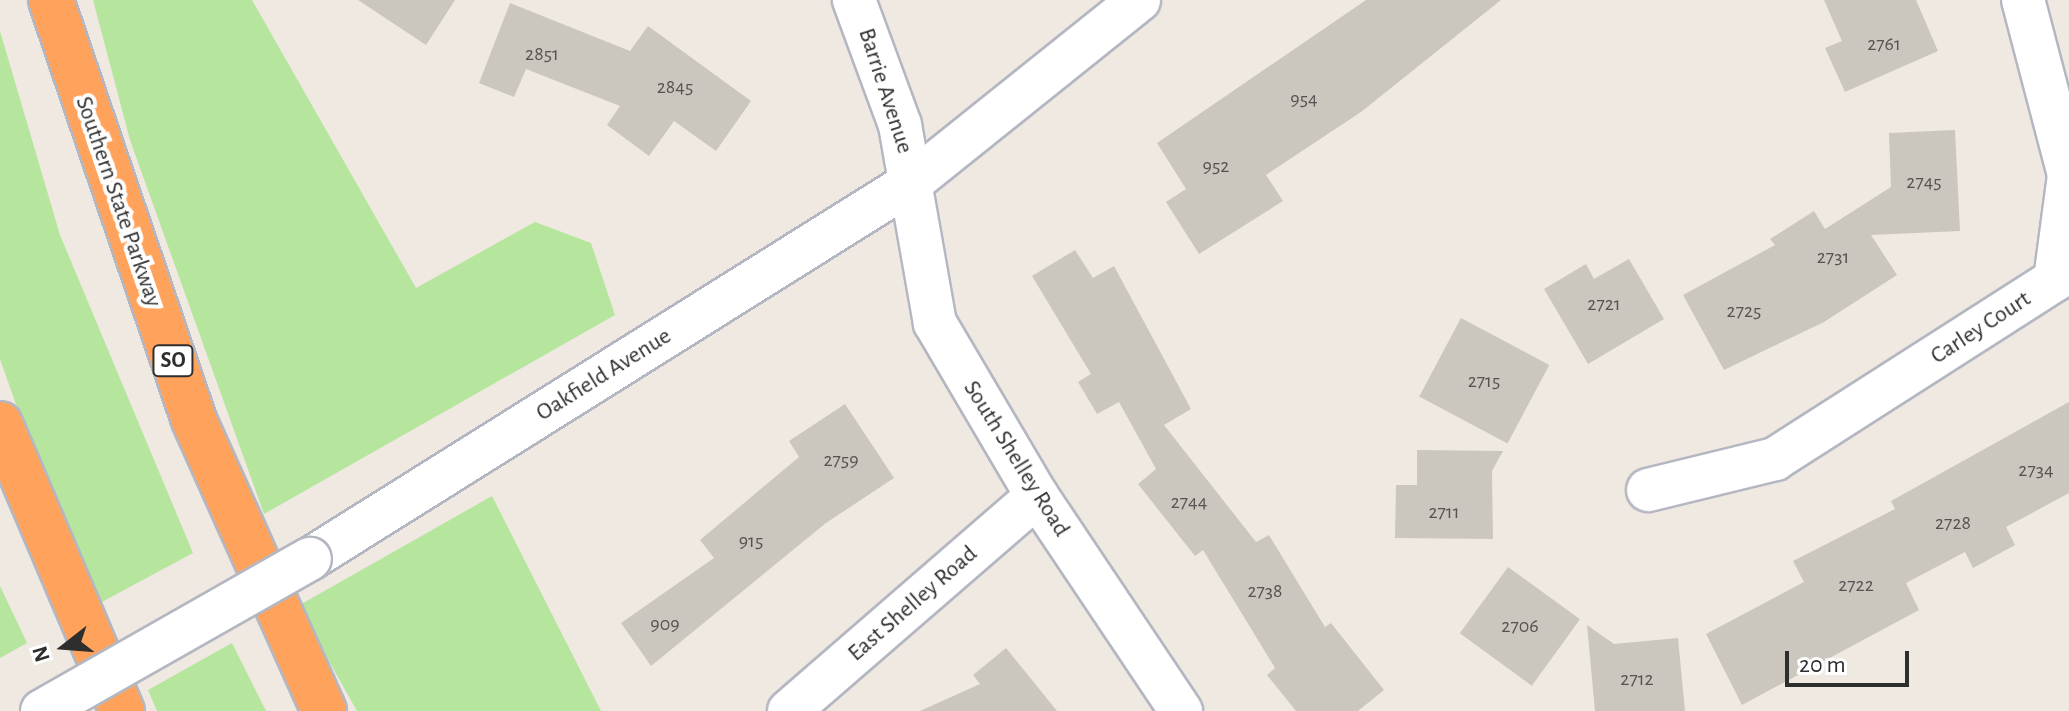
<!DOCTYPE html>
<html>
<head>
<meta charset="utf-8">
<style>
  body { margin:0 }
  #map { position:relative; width:2069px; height:711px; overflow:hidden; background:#efe9e1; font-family:"Alegreya Sans",sans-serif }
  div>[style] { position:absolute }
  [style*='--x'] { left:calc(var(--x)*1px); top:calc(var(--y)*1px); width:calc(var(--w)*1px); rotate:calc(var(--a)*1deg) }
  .green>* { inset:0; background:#b6e59e }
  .building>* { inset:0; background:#cbc7bf; transform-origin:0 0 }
  .roads { filter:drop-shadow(2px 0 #b4b7c1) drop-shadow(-2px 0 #b4b7c1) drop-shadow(0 2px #b4b7c1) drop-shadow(0 -2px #b4b7c1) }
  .minor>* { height:42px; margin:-21px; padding:0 21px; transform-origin:21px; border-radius:21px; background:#fff }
  .highway>* { height:44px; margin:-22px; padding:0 22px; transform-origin:22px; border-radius:22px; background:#ffa35c }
  .bridges { filter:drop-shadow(2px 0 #b4b7c1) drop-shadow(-2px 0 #b4b7c1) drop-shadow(0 2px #b4b7c1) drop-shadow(0 -2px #b4b7c1) }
  .minor-bridge>* { height:42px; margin:-21px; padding:0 21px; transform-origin:21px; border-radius:21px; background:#fff }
  span { translate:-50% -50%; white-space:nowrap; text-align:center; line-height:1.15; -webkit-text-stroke:8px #fff; paint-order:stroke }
  .number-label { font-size:20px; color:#555452 }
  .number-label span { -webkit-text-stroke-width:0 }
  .shield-label span { padding:2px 6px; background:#fff; border:2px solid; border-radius:6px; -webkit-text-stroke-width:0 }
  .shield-label { font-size:22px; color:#2e2e2e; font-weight:700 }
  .street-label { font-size:24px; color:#2e2e2e }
  .north { position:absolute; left:24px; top:607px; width:80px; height:80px; -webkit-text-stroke:6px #fff; paint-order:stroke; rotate:253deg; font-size:22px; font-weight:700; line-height:32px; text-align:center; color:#2e2e2e }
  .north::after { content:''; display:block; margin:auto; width:28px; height:36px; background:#2e2e2e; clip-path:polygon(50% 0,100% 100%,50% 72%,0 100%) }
  .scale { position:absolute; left:1785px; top:651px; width:124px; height:36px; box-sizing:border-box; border:4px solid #2e2e2e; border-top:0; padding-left:10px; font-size:24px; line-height:28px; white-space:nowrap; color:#2e2e2e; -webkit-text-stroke:6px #fff; paint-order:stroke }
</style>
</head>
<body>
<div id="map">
  <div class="green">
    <i style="clip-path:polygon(93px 0,252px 0,416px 288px,535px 222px,591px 243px,615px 315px,264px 514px,130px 140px)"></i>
    <i style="clip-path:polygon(0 31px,60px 235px,193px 553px,100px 603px,51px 504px,0 359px)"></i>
    <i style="clip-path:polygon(492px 496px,601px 711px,357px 711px,298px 606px)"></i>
    <i style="clip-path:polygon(0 586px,27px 643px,0 658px)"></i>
    <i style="clip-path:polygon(232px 643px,266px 711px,157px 711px,148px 690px)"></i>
  </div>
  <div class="building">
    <i style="clip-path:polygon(358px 0,455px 0,426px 45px)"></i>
    <i style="clip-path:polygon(1366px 0,1501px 0,1361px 112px,1266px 175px,1283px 201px,1199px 254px,1166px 202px,1186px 189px,1157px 143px)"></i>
    <i style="clip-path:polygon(1824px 0,1916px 0,1938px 51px,1845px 92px,1825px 48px,1842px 41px)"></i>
    <i style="clip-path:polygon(510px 3px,630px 51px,648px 26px,751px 101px,716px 151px,674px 121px,649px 156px,607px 125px,620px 106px,526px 69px,514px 97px,479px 83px)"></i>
    <i style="clip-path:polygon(1955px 130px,1960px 231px,1871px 235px,1897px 275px,1824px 322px,1724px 370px,1683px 295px,1775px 245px,1770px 239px,1814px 211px,1825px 229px,1891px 187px,1889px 133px)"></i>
    <i style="clip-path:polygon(1075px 250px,1093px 278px,1114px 266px,1191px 409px,1164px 425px,1256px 542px,1269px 535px,1325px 627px,1331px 623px,1384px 690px,1358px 711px,1296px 711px,1267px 675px,1275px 668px,1203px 550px,1195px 556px,1138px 484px,1156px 469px,1119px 402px,1097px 414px,1078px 382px,1091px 374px,1032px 276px)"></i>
    <i style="clip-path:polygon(1629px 259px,1664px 319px,1588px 364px,1544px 289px,1586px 264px,1594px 279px)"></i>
    <i style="left:1461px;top:318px;width:100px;height:89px;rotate:28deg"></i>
    <i style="clip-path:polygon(2069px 402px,2069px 493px,2006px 527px,2015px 545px,1973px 568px,1965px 552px,1906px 583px,1919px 610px,1742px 705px,1706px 634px,1804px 582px,1793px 561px,1895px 509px,1891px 501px)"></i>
    <i style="clip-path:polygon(845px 404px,894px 478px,826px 523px,651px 666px,621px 623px,714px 558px,700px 540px,799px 457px,789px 441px)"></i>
    <i style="clip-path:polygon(1417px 450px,1503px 451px,1492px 471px,1493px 539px,1395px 538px,1396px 485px,1417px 485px)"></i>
    <i style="left:1508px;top:567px;width:89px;height:82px;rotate:36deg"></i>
    <i style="clip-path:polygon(1587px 625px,1614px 644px,1678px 638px,1685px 711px,1595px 711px)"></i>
    <i style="clip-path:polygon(1006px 648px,1057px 711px,920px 711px,980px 684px,973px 675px)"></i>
  </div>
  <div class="roads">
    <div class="minor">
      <i style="--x:854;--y:0;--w:133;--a:69.8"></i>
      <i style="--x:900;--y:125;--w:201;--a:80"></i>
      <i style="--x:935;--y:323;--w:201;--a:59.5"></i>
      <i style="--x:1037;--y:496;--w:259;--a:56.2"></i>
      <i style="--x:1648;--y:490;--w:131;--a:-13.7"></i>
      <i style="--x:1775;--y:459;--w:332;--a:-32.6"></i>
      <i style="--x:2055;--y:280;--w:106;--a:-82.4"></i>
      <i style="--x:2069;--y:175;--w:181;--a:-104.7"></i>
      <i style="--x:310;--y:559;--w:710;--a:-32.06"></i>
      <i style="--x:912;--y:182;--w:291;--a:-38.7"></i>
      <i style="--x:789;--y:711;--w:328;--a:-40.9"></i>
    </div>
    <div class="highway">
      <i style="--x:51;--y:0;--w:441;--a:71.2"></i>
      <i style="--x:193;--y:418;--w:321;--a:65.9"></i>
      <i style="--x:0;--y:424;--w:312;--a:67"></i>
    </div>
  </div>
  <div class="bridges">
    <div class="minor-bridge">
      <i style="--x:42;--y:711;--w:308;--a:-29.6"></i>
    </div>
  </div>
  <div class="number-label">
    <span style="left:1884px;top:44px">2761</span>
    <span style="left:542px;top:54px">2851</span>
    <span style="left:675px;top:87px">2845</span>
    <span style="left:1304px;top:99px">954</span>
    <span style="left:1216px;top:166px">952</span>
    <span style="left:1924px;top:182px">2745</span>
    <span style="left:1833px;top:257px">2731</span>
    <span style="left:1604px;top:304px">2721</span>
    <span style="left:1744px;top:311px">2725</span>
    <span style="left:1484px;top:381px">2715</span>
    <span style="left:841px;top:460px">2759</span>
    <span style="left:2036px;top:470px">2734</span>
    <span style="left:1189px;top:502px">2744</span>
    <span style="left:1444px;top:512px">2711</span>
    <span style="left:1953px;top:523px">2728</span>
    <span style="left:751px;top:541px">915</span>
    <span style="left:1856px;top:585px">2722</span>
    <span style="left:1265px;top:591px">2738</span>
    <span style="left:665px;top:624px">909</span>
    <span style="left:1520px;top:626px">2706</span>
    <span style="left:1637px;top:679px">2712</span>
  </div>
  <div class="shield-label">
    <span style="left:173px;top:361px">SO</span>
  </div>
  <div class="street-label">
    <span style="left:885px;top:91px;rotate:72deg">Barrie Avenue</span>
    <span style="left:118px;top:202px;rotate:71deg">Southern State Parkway</span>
    <span style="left:1981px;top:328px;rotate:-33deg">Carley Court</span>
    <span style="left:604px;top:375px;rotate:-32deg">Oakfield Avenue</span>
    <span style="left:1016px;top:459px;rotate:58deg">South Shelley Road</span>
    <span style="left:913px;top:604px;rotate:-41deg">East Shelley Road</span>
  </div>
  <div class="north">N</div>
  <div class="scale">20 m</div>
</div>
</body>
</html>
